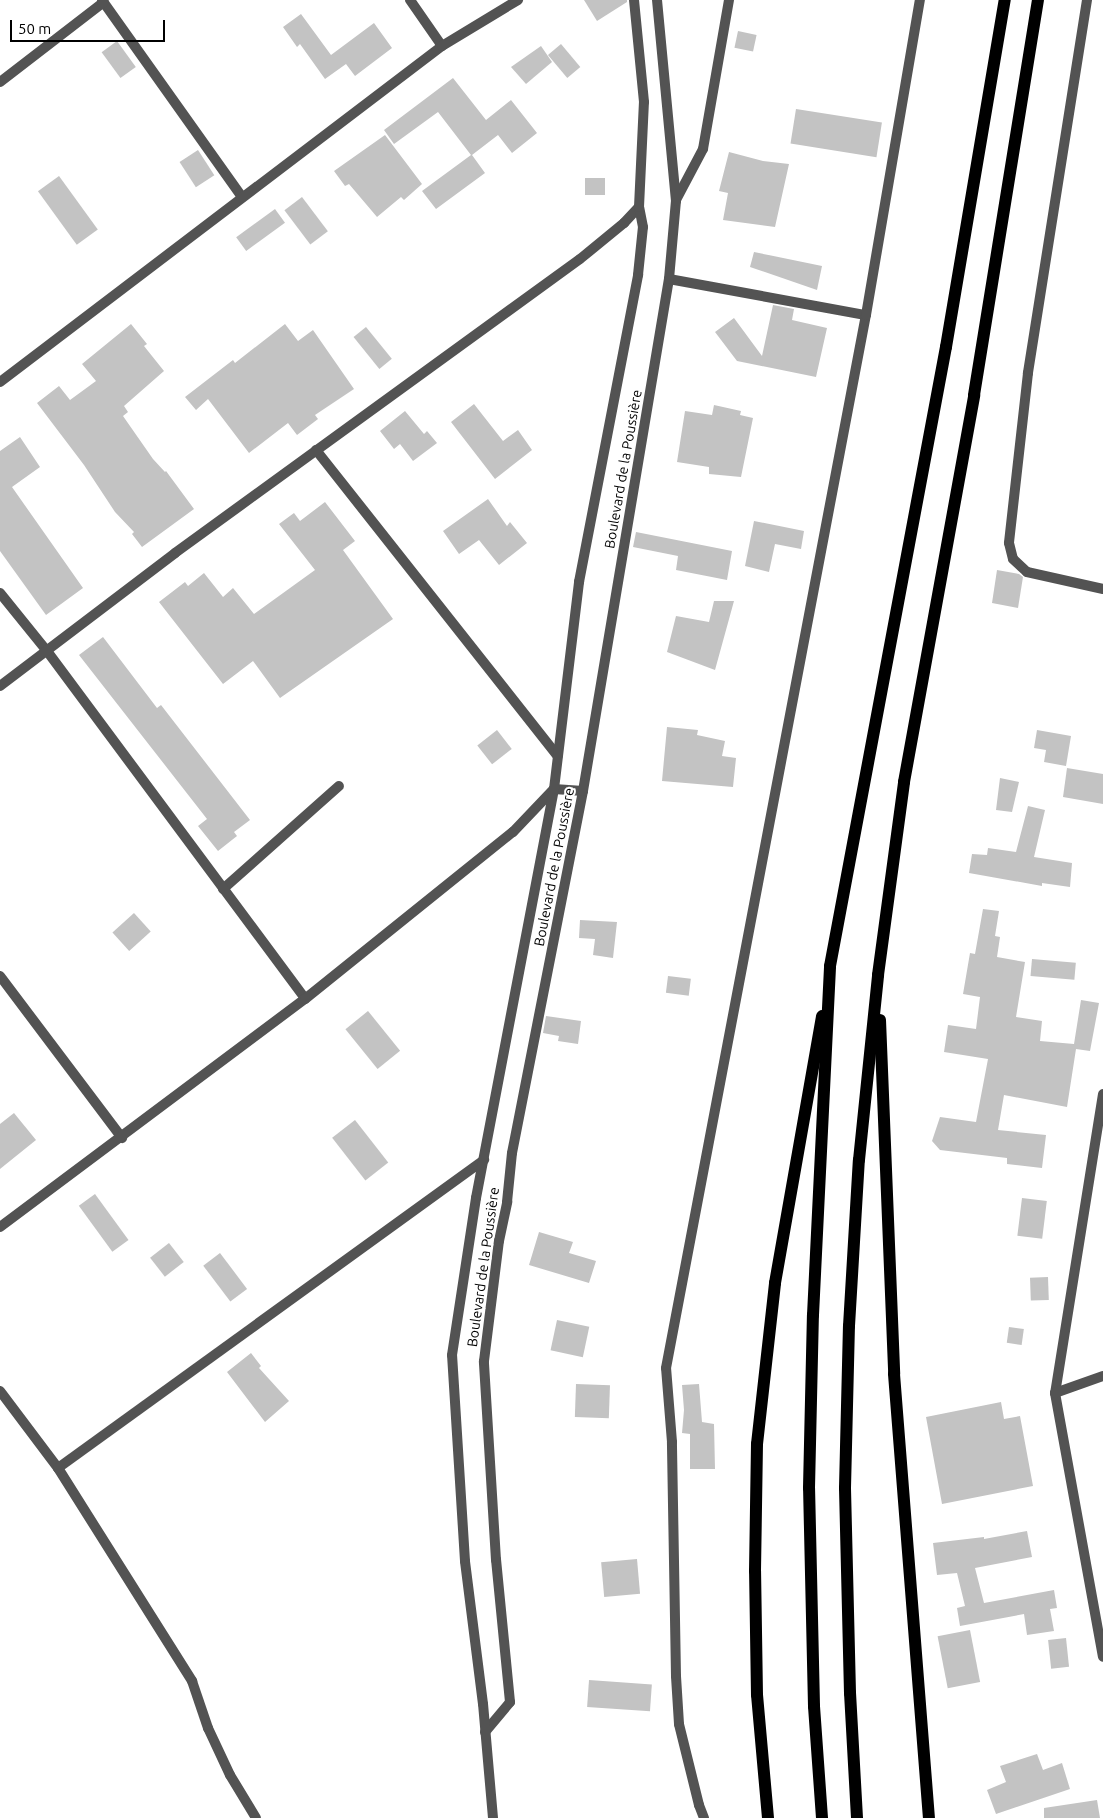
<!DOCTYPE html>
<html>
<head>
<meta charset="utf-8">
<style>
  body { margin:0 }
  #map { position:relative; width:1103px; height:1818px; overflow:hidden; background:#fff; font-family:Ubuntu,sans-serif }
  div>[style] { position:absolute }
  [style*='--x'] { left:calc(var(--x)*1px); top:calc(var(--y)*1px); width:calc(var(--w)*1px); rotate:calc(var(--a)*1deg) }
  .building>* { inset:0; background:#c3c3c3; transform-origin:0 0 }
  .service>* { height:10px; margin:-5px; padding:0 5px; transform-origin:5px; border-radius:5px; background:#535353 }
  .minor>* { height:10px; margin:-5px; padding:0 5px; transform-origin:5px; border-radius:5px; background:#535353 }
  .primary>* { height:12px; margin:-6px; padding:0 6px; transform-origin:6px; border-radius:6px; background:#000 }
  span { translate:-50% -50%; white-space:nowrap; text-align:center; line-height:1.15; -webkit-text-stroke:4px #fff; paint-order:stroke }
  .street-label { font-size:14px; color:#000 }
  .scale { position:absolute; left:10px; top:20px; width:155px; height:22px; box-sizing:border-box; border:2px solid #000; border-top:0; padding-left:6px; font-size:15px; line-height:18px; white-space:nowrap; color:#000; -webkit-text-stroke:4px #fff; paint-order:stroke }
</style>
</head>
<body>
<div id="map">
  <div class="building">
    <i style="clip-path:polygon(584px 0,627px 0,627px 2px,597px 21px)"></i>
    <i style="clip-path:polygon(301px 14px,331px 55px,374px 23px,392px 48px,355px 76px,346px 64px,325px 79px,300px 44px,297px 47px,283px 27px)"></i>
    <i style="left:738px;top:31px;width:19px;height:17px;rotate:12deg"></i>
    <i style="left:117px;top:41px;width:32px;height:19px;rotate:54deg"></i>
    <i style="left:561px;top:44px;width:30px;height:17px;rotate:50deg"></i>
    <i style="clip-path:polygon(541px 46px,552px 62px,526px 84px,511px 67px)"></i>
    <i style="clip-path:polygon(453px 78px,486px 120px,511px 100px,537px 133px,512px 153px,498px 135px,472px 155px,485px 173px,436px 209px,422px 191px,471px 155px,438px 112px,394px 144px,384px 130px)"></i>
    <i style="left:796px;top:109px;width:87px;height:35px;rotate:9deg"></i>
    <i style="clip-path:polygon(385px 135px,422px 184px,404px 200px,401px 197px,377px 217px,349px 184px,345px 186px,334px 171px)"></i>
    <i style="left:198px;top:150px;width:30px;height:22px;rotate:57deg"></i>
    <i style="clip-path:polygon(729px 152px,763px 161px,789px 164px,775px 227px,723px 220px,728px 193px,719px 191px)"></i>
    <i style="left:59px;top:176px;width:66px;height:26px;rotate:54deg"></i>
    <i style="left:585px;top:178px;width:20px;height:17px"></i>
    <i style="left:302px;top:197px;width:43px;height:22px;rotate:53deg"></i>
    <i style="left:275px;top:209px;width:17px;height:48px;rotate:54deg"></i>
    <i style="clip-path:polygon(754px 252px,822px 266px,817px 290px,750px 267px)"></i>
    <i style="clip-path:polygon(773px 305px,794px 309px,792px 320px,827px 328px,816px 377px,737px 361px,715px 332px,734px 318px,762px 356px)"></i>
    <i style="clip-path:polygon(131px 324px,147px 344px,144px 346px,164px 371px,124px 406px,128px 412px,123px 416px,153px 459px,165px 472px,166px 471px,194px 509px,142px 547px,132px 534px,134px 532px,115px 512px,84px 465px,37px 403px,59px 386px,70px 400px,96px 381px,82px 364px)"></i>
    <i style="clip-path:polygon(285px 324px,298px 341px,313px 330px,354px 389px,315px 415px,318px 419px,297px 435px,288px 423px,249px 453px,208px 399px,196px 410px,185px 397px,233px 360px,235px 363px)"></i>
    <i style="left:366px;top:327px;width:41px;height:16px;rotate:51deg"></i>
    <i style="clip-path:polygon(474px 404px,503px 441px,518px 430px,532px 450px,495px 479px,451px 422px)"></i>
    <i style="clip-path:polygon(714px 405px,741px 411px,740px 415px,753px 418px,741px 477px,709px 474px,709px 467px,677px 462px,685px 411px,712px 415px)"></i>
    <i style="clip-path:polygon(405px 411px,424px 434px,427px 431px,437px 443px,413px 461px,400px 444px,394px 449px,380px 431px)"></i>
    <i style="clip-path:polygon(20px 437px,40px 467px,12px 487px,83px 588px,46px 615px,0 551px,0 451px)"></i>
    <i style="clip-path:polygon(488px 499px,507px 526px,510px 522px,527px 543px,499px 565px,479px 540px,459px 554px,443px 531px)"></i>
    <i style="clip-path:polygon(325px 502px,355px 541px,343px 550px,393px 619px,280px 698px,253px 661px,223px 684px,159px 602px,185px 582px,188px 586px,204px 573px,223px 597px,233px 588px,254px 614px,315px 570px,279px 524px,294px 513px,300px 521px)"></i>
    <i style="clip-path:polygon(754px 521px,804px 531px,801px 549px,775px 544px,769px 572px,745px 566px)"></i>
    <i style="clip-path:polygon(636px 532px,732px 551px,727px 580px,676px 570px,678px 556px,633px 547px)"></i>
    <i style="clip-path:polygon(997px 570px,1019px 574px,1023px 577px,1018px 608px,992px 603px)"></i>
    <i style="clip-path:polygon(714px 601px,734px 601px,715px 670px,667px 652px,676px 616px,709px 622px)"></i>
    <i style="clip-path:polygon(103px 637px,157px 708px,161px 705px,250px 820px,234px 832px,237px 836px,218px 851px,198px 826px,207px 819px,79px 655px)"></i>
    <i style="clip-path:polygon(667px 727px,698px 730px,697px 735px,725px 741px,722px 756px,736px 758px,733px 787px,662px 781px)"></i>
    <i style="left:497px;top:730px;width:24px;height:25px;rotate:52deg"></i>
    <i style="clip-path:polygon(1037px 730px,1071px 736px,1066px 766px,1044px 762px,1046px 750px,1034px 748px)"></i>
    <i style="clip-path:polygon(1067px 768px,1103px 774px,1103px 804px,1063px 797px)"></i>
    <i style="clip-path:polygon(1000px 778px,1019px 782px,1012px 812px,996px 810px)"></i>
    <i style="clip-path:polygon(1028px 806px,1045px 810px,1034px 857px,1072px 863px,1070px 887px,1042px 883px,1042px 886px,969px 873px,972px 854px,987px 855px,988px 848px,1016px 852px)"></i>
    <i style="clip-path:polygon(983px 909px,999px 911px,995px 936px,1000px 937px,997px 957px,1025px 962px,1016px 1017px,1042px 1021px,1040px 1041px,1074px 1044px,1081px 1000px,1099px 1003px,1090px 1051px,1076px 1049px,1067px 1107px,1004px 1095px,998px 1130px,1046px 1135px,1042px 1168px,1007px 1164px,1007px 1158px,940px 1150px,932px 1141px,940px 1117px,976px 1122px,988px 1059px,944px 1052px,948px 1025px,976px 1029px,980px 997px,963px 994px,970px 953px,975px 954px)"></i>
    <i style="left:134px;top:913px;width:25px;height:29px;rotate:48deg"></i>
    <i style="clip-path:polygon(580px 920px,617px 922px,613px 958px,593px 955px,595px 939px,579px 938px)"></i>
    <i style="left:1032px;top:959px;width:44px;height:17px;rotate:5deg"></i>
    <i style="left:668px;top:976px;width:23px;height:17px;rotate:7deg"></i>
    <i style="left:368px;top:1011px;width:51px;height:29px;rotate:51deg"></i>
    <i style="clip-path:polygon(546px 1016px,581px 1021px,578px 1044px,558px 1041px,559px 1036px,543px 1033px)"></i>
    <i style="clip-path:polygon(14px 1113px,36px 1140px,0 1169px,0 1124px)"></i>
    <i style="left:355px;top:1120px;width:54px;height:29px;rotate:52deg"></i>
    <i style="left:95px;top:1194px;width:57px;height:20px;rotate:54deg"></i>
    <i style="left:1022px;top:1198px;width:25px;height:38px;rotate:7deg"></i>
    <i style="clip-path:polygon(539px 1232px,573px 1242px,569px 1253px,596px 1261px,589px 1283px,529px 1265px)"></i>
    <i style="left:169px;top:1243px;width:24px;height:24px;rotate:52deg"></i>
    <i style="left:220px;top:1253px;width:45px;height:21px;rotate:53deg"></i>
    <i style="left:1048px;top:1277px;width:23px;height:18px;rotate:88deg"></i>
    <i style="left:557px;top:1320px;width:33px;height:31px;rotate:12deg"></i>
    <i style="left:1009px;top:1327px;width:15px;height:16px;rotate:8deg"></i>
    <i style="clip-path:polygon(251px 1353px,261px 1366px,259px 1368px,289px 1401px,265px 1422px,227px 1372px)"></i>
    <i style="left:576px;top:1384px;width:34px;height:33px;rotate:2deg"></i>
    <i style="clip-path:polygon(699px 1384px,702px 1422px,714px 1424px,715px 1469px,690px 1469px,690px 1434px,682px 1433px,684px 1410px,682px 1385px)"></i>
    <i style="clip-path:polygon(1001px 1402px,1004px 1419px,1020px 1416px,1033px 1486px,942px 1504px,926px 1417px)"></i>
    <i style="clip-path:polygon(1027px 1531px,1032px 1557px,975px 1568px,984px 1603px,1054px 1590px,1057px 1608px,1050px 1609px,1054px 1631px,1027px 1635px,1024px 1614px,960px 1626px,957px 1608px,965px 1606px,957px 1573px,937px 1575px,933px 1543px,984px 1537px,984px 1539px)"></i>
    <i style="left:637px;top:1559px;width:35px;height:36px;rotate:85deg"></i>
    <i style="left:970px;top:1630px;width:53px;height:33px;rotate:79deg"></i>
    <i style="left:1066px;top:1638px;width:29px;height:18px;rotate:84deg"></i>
    <i style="left:589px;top:1680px;width:63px;height:27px;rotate:4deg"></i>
    <i style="clip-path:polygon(1037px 1754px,1043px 1770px,1062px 1763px,1070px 1789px,996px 1814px,987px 1790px,1006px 1782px,1000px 1766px)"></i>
    <i style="clip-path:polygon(1097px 1800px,1100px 1818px,1044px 1818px,1044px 1808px)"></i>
  </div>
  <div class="service">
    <i style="--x:223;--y:889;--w:155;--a:-41.6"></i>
  </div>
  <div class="minor">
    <i style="--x:102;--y:0;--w:242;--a:54.6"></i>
    <i style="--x:410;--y:0;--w:56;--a:55.2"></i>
    <i style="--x:1087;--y:0;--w:378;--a:99"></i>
    <i style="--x:1028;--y:373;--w:171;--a:96.4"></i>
    <i style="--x:1009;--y:543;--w:16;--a:76"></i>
    <i style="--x:1013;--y:559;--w:19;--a:43"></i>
    <i style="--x:1027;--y:572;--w:78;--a:12.6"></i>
    <i style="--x:0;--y:82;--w:131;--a:-37.6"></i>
    <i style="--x:676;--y:200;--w:58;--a:-62.1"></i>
    <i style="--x:703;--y:149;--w:151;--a:-80.1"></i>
    <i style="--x:669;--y:279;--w:200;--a:10.4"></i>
    <i style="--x:0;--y:382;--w:555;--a:-37.24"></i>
    <i style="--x:442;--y:46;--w:89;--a:-31.2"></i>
    <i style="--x:316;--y:450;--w:390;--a:51.7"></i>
    <i style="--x:0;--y:593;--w:75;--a:51"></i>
    <i style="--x:47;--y:651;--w:433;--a:53.4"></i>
    <i style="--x:0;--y:686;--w:220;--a:-37.2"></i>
    <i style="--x:175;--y:553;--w:500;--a:-35.98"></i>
    <i style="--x:580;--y:259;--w:57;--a:-39.3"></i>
    <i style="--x:624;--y:223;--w:22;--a:-47"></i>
    <i style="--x:554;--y:789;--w:29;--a:4"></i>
    <i style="--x:0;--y:976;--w:203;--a:53"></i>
    <i style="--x:1103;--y:1094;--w:303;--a:99.1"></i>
    <i style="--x:1055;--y:1393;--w:268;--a:79.7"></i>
    <i style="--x:0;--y:1227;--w:381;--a:-36.8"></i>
    <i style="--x:305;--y:999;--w:267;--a:-38.8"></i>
    <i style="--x:513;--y:832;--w:59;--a:-46.4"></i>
    <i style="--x:0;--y:1391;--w:96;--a:53"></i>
    <i style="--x:58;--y:1468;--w:252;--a:57.8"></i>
    <i style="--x:192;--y:1681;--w:50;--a:71.2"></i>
    <i style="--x:208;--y:1728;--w:52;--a:64.9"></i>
    <i style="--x:230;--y:1775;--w:50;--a:58.8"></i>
    <i style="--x:1055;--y:1393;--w:51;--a:-19.5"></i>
    <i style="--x:58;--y:1468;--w:526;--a:-35.87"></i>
    <i style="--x:485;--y:1732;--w:39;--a:-50"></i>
    <i style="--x:510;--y:1702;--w:143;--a:-95.6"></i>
    <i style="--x:496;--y:1560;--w:199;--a:-93.5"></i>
    <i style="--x:484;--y:1361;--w:121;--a:-82.9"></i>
    <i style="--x:499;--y:1241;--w:40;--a:-78"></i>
    <i style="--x:507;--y:1202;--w:49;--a:-84.2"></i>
    <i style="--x:512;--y:1153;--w:369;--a:-78.9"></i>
    <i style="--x:583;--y:791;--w:519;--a:-80.47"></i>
    <i style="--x:669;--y:279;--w:78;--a:-84.9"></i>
    <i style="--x:676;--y:201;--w:202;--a:-95.4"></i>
    <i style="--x:493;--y:1818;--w:114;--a:-95"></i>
    <i style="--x:483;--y:1704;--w:144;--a:-97.2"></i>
    <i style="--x:465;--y:1561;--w:206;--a:-93.6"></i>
    <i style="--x:452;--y:1355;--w:159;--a:-81.3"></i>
    <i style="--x:476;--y:1198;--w:416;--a:-79.2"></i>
    <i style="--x:554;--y:789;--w:209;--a:-83.1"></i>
    <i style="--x:579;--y:582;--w:313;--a:-79.1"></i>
    <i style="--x:638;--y:275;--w:48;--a:-84.1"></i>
    <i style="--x:643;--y:227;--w:20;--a:-101"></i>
    <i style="--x:639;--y:207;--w:105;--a:-87.3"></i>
    <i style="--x:644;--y:102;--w:102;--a:-95.6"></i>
    <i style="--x:704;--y:1818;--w:14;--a:-111"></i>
    <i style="--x:699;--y:1805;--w:83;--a:-103.9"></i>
    <i style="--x:679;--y:1724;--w:48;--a:-93.6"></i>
    <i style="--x:676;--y:1676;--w:234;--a:-91"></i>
    <i style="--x:672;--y:1442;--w:74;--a:-94.6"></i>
    <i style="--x:666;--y:1368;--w:1072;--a:-79.25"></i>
    <i style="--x:866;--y:315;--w:320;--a:-80.3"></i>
  </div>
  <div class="primary">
    <i style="--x:880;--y:1020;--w:354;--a:87.7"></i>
    <i style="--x:894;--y:1374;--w:445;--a:85.5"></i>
    <i style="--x:768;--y:1818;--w:123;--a:-95.1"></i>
    <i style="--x:757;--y:1695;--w:124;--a:-90.9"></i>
    <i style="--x:755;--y:1571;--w:127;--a:-89.1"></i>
    <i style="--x:757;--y:1444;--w:162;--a:-83.6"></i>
    <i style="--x:775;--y:1283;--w:271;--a:-80"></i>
    <i style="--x:822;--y:1818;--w:112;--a:-94.1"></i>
    <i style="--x:814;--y:1706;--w:218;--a:-91.3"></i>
    <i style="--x:809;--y:1488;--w:173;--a:-88.7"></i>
    <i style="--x:813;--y:1315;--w:349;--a:-87.2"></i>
    <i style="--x:830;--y:966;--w:630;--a:-79.39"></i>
    <i style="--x:946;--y:347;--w:352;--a:-80.4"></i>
    <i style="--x:857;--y:1818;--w:125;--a:-93.2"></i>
    <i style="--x:850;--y:1693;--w:205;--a:-91.4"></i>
    <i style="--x:845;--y:1488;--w:162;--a:-88.6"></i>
    <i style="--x:849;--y:1326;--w:166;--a:-86.6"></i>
    <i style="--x:859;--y:1160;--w:186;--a:-84.1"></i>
    <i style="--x:878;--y:975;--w:195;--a:-82.3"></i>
    <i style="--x:904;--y:782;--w:393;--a:-79.7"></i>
    <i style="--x:974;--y:395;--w:400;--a:-80.8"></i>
  </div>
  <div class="street-label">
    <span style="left:623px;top:469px;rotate:-80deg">Boulevard de la Poussière</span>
    <span style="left:554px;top:867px;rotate:-79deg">Boulevard de la Poussière</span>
    <span style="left:483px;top:1267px;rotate:-82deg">Boulevard de la Poussière</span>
  </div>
  <div class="scale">50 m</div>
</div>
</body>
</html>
